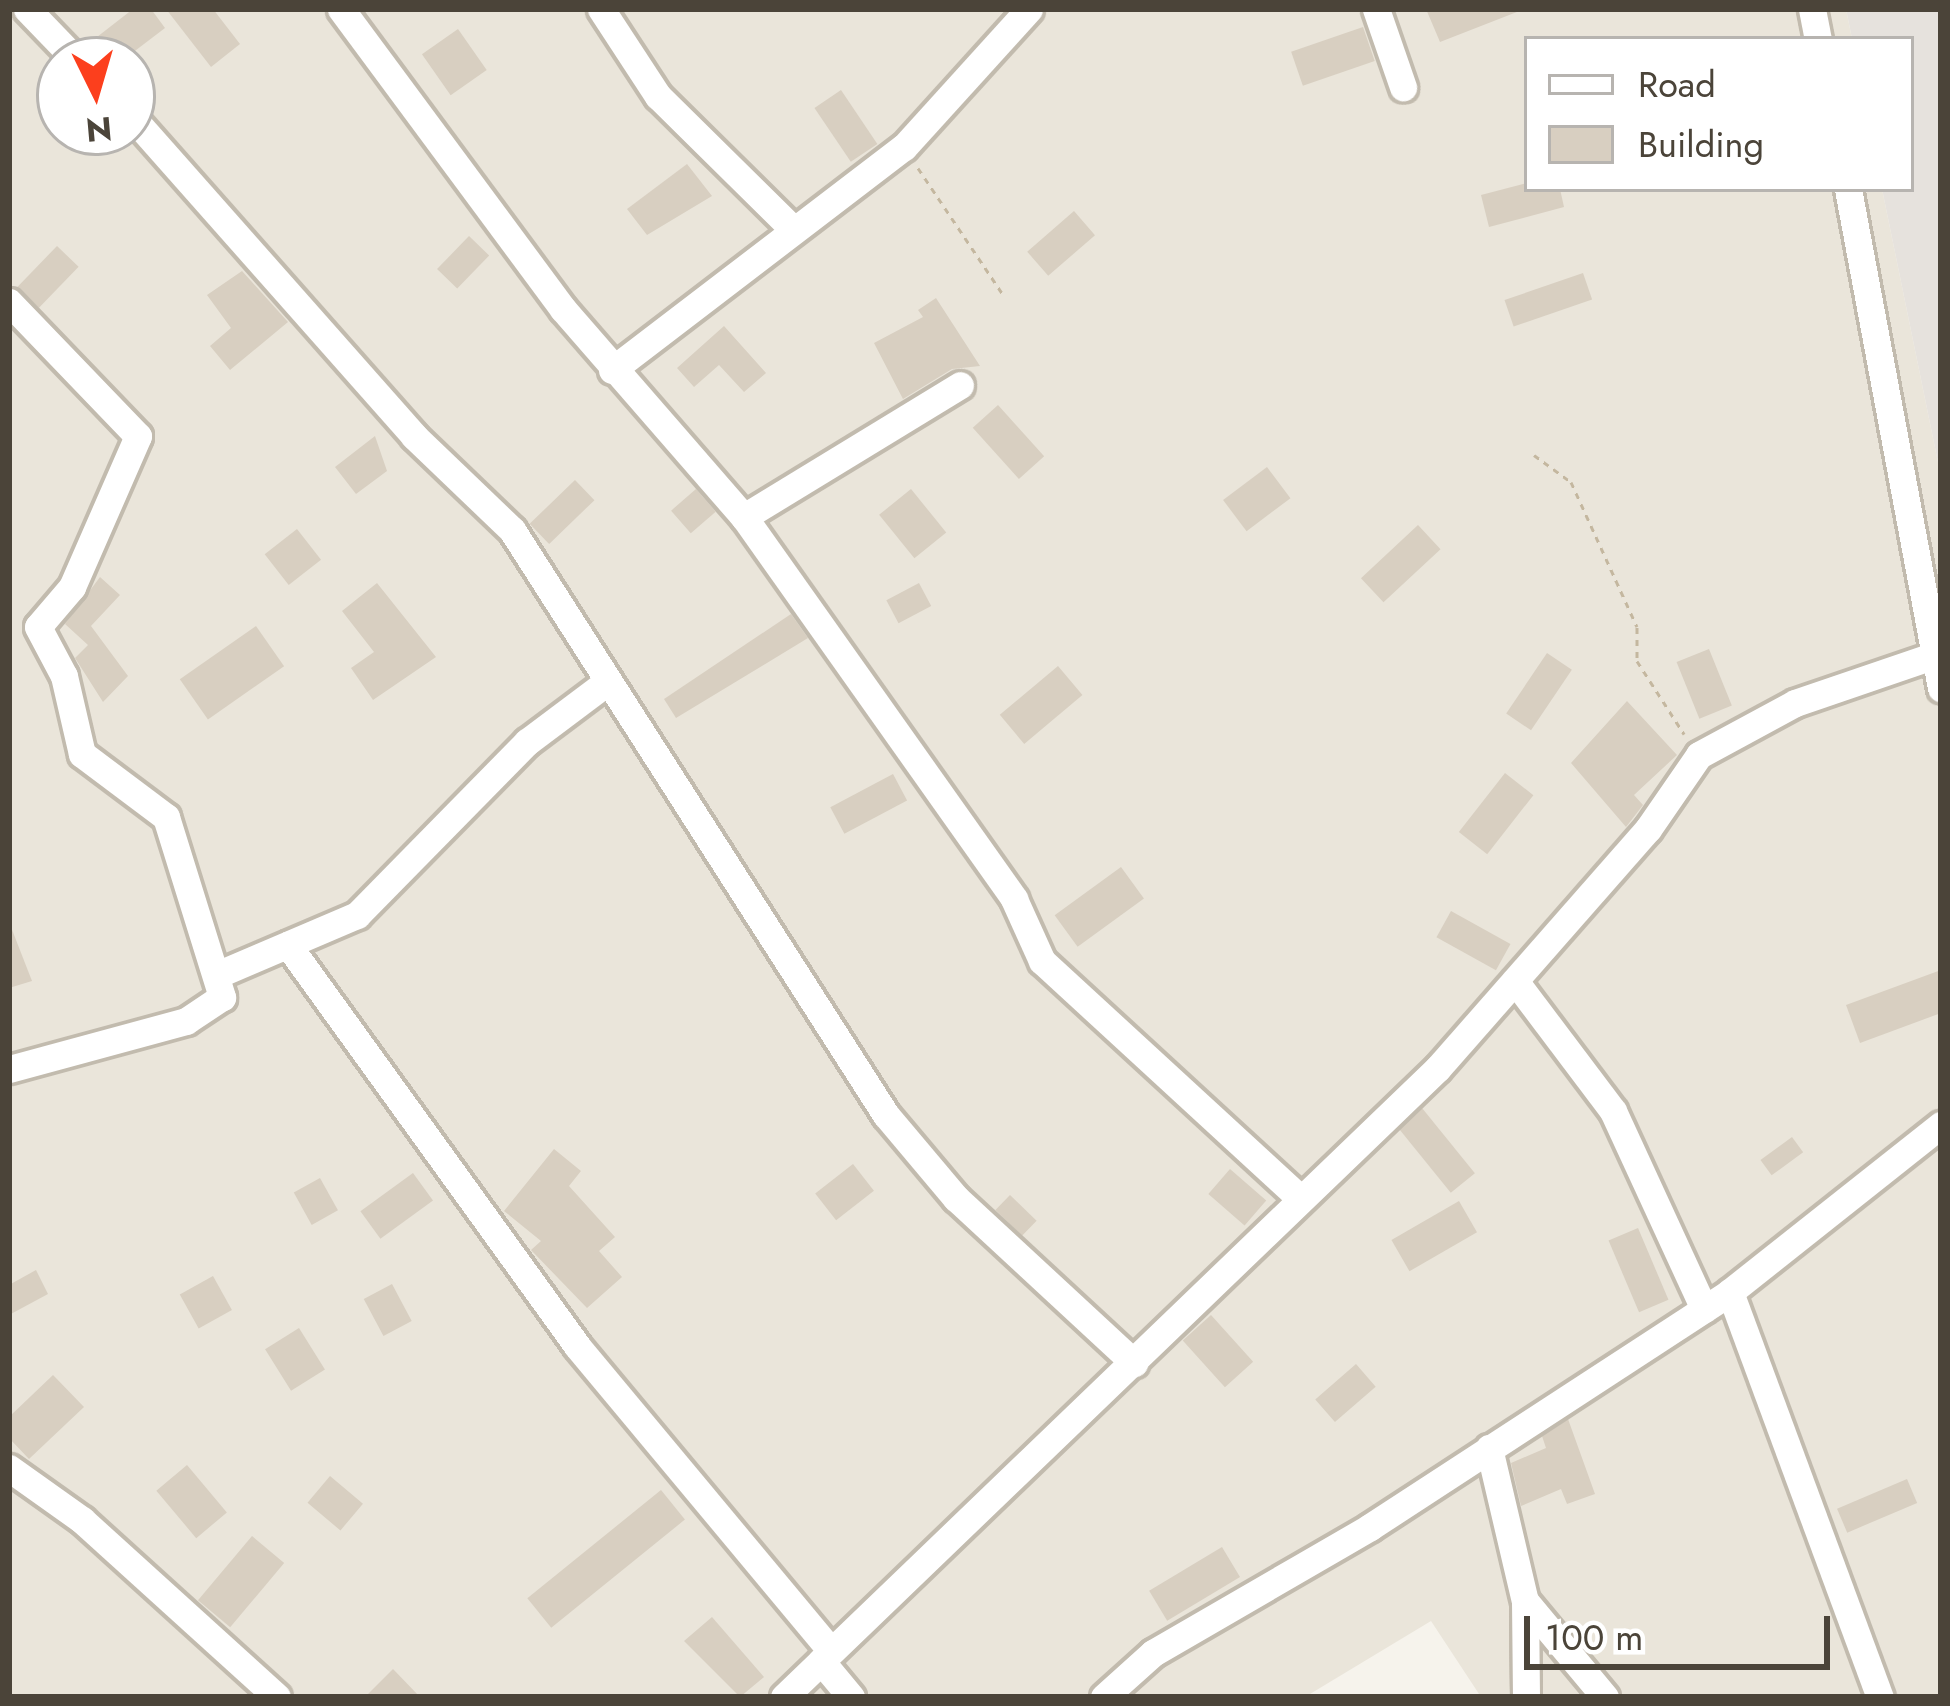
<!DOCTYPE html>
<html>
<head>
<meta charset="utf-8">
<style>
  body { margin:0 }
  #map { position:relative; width:1950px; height:1706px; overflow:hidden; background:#f6f3ec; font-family:Jost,sans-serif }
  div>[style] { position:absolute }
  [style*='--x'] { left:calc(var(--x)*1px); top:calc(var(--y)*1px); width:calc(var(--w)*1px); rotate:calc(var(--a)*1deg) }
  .residential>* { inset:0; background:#eae5da }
  .industrial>* { inset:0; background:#e6e2dd }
  .building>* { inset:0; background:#d8cfc1; transform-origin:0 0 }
  .path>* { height:3px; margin-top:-1.5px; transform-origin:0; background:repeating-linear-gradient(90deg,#c4b79f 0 6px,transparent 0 12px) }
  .roads { filter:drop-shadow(3px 0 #c2bbae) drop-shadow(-3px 0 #c2bbae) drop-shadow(0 3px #c2bbae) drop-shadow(0 -3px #c2bbae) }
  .minor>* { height:27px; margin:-13.5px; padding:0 13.5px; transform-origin:13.5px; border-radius:13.5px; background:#fff }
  span { translate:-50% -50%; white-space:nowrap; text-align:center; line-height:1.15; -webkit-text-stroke:10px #fff; paint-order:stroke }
  .frame { position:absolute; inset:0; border:12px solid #4b4439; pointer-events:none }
  .legend { position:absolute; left:1524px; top:36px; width:390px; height:156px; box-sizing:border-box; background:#fff; border:3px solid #b7b4b0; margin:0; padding:15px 21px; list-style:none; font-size:36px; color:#4b4439 }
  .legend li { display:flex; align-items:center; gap:24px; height:60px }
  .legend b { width:60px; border:3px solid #b7b4b0 }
  .north { position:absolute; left:36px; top:36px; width:120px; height:120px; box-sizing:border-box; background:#fff; border:3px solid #b7b4b0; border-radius:50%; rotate:175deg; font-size:33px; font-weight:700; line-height:48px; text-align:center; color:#4b4439 }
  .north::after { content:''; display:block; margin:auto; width:42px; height:54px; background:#fc3f1d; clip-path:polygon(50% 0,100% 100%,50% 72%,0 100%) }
  .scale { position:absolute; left:1524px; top:1616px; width:306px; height:54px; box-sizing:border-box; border:6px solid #4b4439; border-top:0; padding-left:15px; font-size:36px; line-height:42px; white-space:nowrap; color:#4b4439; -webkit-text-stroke:9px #fff; paint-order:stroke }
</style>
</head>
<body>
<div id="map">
  <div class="residential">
    <i style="clip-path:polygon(evenodd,9px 9px,1846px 9px,1852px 39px,1527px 39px,1527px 189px,1882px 189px,1941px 477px,1941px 1697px,1481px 1697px,1431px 1621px,1305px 1697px,9px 1697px,9px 9px,60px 60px,132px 60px,132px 132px,60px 132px,60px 60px)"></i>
  </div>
  <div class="industrial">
    <i style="clip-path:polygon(1846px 9px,1941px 9px,1941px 477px,1882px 189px,1911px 189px,1911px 39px,1852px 39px)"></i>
  </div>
  <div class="building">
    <i style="clip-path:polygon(133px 9px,151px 9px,165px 28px,123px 60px,100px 60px,88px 44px)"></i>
    <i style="clip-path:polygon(166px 9px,213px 9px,240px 44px,211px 67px)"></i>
    <i style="clip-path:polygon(1426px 9px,1521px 9px,1522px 10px,1440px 42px)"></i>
    <i style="left:1363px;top:27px;width:36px;height:76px;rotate:71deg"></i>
    <i style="left:458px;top:29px;width:50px;height:44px;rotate:55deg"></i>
    <i style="left:841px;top:90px;width:65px;height:32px;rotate:56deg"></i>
    <i style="clip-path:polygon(687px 164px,712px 196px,647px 235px,627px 209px)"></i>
    <i style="clip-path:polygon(1527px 183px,1560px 189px,1564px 207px,1489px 227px,1481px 195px)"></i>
    <i style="left:1074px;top:211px;width:32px;height:62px;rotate:49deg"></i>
    <i style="left:469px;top:236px;width:28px;height:46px;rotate:44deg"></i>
    <i style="left:57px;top:246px;width:30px;height:57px;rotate:44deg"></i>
    <i style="clip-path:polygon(242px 271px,288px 322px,230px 370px,210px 346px,231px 328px,207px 295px)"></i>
    <i style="left:1583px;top:273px;width:28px;height:83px;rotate:71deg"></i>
    <i style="clip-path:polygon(936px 298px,980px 366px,952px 369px,903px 399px,874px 343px,923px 317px,918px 310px)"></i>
    <i style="clip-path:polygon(724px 326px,766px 373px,744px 392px,719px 365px,694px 387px,677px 368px)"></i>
    <i style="left:998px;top:405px;width:69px;height:34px;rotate:48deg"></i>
    <i style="clip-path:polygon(375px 436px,387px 471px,356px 494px,335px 467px)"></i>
    <i style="left:1267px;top:467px;width:39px;height:55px;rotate:53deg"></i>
    <i style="left:575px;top:480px;width:28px;height:63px;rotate:46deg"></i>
    <i style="left:696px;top:489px;width:30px;height:33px;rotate:49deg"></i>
    <i style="left:911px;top:489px;width:56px;height:41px;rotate:51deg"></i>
    <i style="left:1418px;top:525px;width:33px;height:78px;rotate:47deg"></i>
    <i style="left:297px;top:529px;width:39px;height:41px;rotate:52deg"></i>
    <i style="clip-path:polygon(100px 577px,120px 595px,91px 626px,128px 676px,103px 702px,75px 658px,88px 645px,65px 624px)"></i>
    <i style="clip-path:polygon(377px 583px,436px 657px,373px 700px,351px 668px,374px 652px,342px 611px)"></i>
    <i style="left:919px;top:583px;width:26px;height:37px;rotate:62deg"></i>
    <i style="clip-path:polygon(791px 614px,808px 638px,676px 718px,664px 699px)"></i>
    <i style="left:256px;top:626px;width:49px;height:93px;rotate:55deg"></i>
    <i style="left:1709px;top:649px;width:61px;height:35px;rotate:68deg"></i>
    <i style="left:1547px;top:653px;width:30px;height:73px;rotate:34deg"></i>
    <i style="left:1058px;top:666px;width:38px;height:76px;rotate:50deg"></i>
    <i style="clip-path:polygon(1627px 701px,1677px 755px,1634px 795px,1643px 805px,1626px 827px,1571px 763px)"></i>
    <i style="left:1505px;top:773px;width:36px;height:75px;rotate:38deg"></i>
    <i style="left:893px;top:774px;width:30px;height:71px;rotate:62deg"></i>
    <i style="left:1121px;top:867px;width:39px;height:82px;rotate:54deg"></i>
    <i style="left:1451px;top:911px;width:68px;height:30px;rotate:29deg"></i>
    <i style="clip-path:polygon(9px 922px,32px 981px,9px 988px)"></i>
    <i style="clip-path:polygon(1941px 970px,1941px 1013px,1860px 1043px,1846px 1005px)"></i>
    <i style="left:1422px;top:1108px;width:84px;height:31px;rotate:51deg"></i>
    <i style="left:1792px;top:1137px;width:19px;height:39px;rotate:54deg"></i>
    <i style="clip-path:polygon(554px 1149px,581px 1171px,569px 1186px,615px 1237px,599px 1251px,622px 1277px,587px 1308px,531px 1250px,541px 1241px,504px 1211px)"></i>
    <i style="left:853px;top:1164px;width:34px;height:48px;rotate:52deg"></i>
    <i style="left:1230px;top:1169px;width:48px;height:33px;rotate:41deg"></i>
    <i style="left:413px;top:1173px;width:34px;height:65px;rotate:54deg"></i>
    <i style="left:320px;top:1178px;width:37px;height:30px;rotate:61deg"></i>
    <i style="left:1010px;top:1195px;width:37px;height:21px;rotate:44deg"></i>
    <i style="left:1459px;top:1201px;width:36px;height:78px;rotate:60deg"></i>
    <i style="left:1638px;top:1228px;width:78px;height:32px;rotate:67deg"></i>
    <i style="clip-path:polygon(36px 1270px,48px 1294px,9px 1315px,9px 1285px)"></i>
    <i style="left:213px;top:1276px;width:39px;height:38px;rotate:61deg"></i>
    <i style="left:392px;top:1284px;width:42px;height:32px;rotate:62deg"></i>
    <i style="left:1211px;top:1315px;width:63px;height:38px;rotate:48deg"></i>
    <i style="left:299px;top:1328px;width:49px;height:40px;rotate:58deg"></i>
    <i style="left:1356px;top:1364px;width:30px;height:54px;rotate:49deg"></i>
    <i style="clip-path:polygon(53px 1375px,84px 1407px,29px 1459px,9px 1438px,9px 1417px)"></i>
    <i style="clip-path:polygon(1568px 1419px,1595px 1494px,1567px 1504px,1561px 1489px,1521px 1506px,1511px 1463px,1546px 1448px,1542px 1436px)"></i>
    <i style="left:187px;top:1465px;width:62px;height:40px;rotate:50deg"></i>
    <i style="left:330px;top:1476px;width:43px;height:35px;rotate:40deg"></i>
    <i style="left:1907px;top:1479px;width:26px;height:76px;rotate:67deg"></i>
    <i style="left:661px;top:1490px;width:38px;height:172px;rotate:51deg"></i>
    <i style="left:252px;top:1536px;width:42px;height:84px;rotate:40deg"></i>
    <i style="left:1222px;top:1547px;width:35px;height:85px;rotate:59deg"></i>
    <i style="clip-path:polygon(712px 1617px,764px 1677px,740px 1697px,684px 1641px)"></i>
    <i style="clip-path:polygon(393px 1669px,420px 1697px,365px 1697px)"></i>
  </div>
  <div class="path">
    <i style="--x:918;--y:168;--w:154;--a:56.1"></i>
    <i style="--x:1534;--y:455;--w:46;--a:36.1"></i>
    <i style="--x:1571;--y:482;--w:159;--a:65.5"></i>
    <i style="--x:1637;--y:627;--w:34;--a:90"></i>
    <i style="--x:1637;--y:661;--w:87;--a:57.2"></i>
  </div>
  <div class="roads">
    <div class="minor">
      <i style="--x:27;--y:9;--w:71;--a:46.1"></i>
      <i style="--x:341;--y:9;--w:373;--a:53.5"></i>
      <i style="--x:563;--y:309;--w:276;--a:49"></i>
      <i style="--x:744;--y:517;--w:468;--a:54.7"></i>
      <i style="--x:1014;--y:899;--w:68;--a:65.7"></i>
      <i style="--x:1042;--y:961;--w:350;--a:42.6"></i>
      <i style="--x:601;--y:9;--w:104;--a:56.8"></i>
      <i style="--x:658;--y:96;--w:187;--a:44.6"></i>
      <i style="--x:1376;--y:9;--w:83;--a:70.9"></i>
      <i style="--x:1812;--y:9;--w:31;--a:79"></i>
      <i style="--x:132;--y:117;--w:426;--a:48.5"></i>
      <i style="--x:414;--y:436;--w:136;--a:43.8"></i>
      <i style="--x:512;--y:530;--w:694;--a:57.41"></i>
      <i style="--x:886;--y:1115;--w:109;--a:49.9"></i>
      <i style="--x:956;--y:1198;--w:243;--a:42.8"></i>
      <i style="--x:1848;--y:189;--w:508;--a:79.44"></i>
      <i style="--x:9;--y:302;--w:186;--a:46.1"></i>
      <i style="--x:138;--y:436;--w:165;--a:113.6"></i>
      <i style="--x:72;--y:587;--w:52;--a:130.4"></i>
      <i style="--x:38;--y:627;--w:55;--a:62"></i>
      <i style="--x:64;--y:676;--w:80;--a:77"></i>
      <i style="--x:82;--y:754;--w:105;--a:36.9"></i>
      <i style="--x:166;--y:817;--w:189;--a:72.7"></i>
      <i style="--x:222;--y:997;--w:43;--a:146.3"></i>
      <i style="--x:186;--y:1021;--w:183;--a:164.8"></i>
      <i style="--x:612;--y:370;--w:367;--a:-37.4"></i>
      <i style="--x:904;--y:147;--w:186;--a:-47.8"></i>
      <i style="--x:744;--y:517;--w:253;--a:-31.4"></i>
      <i style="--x:288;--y:945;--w:494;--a:54.2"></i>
      <i style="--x:577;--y:1346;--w:397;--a:50.2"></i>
      <i style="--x:221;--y:973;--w:148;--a:-23.1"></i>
      <i style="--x:357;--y:915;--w:243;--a:-45.5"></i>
      <i style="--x:527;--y:742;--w:100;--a:-36.9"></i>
      <i style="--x:1515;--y:981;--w:163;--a:53"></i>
      <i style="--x:1613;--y:1111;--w:218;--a:65.3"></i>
      <i style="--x:1730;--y:1292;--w:432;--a:69.7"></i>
      <i style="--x:1489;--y:1448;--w:157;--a:76.8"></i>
      <i style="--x:1525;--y:1601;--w:96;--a:89.4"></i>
      <i style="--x:9;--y:1468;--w:90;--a:35.5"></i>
      <i style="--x:82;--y:1520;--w:263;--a:42.2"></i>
      <i style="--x:1525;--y:1601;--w:125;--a:50.2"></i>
      <i style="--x:821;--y:1661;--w:47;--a:50.2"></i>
      <i style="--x:784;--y:1697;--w:907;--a:-43.88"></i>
      <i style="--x:1438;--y:1068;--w:318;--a:-48.7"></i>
      <i style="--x:1648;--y:829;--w:90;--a:-55.4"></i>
      <i style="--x:1699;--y:755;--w:109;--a:-28.4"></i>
      <i style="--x:1795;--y:703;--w:148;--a:-18.9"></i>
      <i style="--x:1104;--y:1697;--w:66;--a:-41.9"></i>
      <i style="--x:1153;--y:1653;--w:251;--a:-30.1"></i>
      <i style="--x:1370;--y:1527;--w:430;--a:-33.1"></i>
      <i style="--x:1730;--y:1292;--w:269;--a:-38.4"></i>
    </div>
  </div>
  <div class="frame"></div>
  <ul class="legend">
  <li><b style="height:15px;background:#fff"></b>Road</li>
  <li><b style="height:33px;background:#d8cfc1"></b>Building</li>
  </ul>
  <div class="north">N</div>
  <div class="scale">100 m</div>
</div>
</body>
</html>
